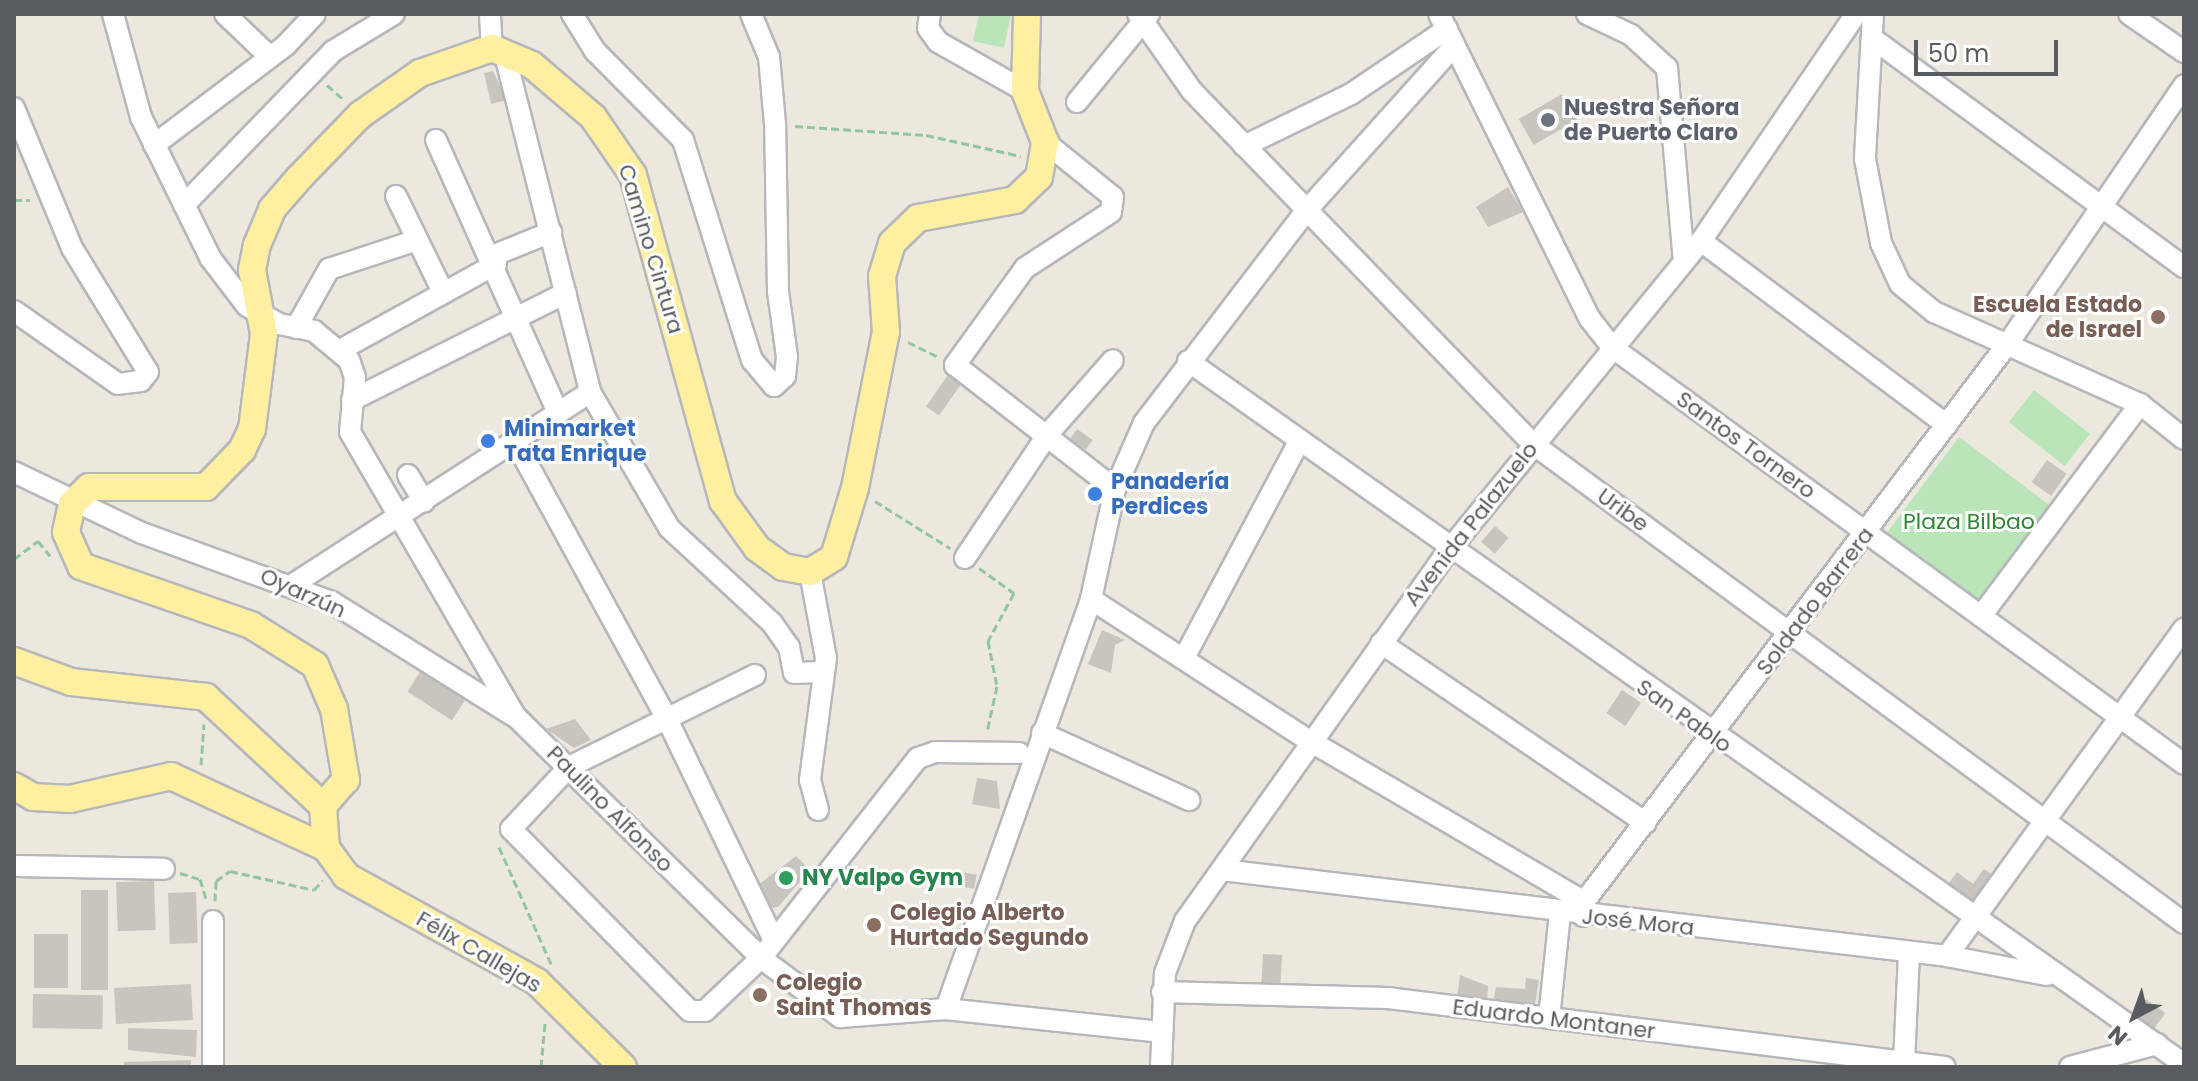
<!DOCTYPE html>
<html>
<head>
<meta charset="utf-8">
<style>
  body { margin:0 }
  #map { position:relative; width:2198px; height:1081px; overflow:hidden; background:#ece8de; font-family:Poppins,sans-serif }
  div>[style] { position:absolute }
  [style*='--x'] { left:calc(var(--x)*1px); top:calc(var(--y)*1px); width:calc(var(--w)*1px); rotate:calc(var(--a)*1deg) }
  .green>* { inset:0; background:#b9e5b9; transform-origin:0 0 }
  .building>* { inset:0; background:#c8c5be; transform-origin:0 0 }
  .path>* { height:3px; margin-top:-1.5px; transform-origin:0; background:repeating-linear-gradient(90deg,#92c6a0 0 8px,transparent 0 12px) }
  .roads { filter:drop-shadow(2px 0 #b5b7bc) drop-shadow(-2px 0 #b5b7bc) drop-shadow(0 2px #b5b7bc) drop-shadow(0 -2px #b5b7bc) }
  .minor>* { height:20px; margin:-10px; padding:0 10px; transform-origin:10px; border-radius:10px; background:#fff }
  .major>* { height:26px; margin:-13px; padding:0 13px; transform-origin:13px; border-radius:13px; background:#ffefa0 }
  .dots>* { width:22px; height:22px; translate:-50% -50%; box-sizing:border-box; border:4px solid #fff; border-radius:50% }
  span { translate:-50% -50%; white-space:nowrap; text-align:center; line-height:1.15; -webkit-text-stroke:6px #fff; paint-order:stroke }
  .worship-label { font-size:22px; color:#5b616d; font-weight:700 }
  .left { translate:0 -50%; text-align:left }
  .street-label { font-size:22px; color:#585b60 }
  .education-label { font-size:22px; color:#785e54; font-weight:700 }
  .right { translate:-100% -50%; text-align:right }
  .shop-label { font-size:22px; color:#366cbe; font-weight:700 }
  .park-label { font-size:22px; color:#318535 }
  .leisure-label { font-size:22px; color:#27864d; font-weight:700 }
  .frame { position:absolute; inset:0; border:16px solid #585b60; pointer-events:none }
  .north { position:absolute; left:2094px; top:977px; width:80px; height:80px; -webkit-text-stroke:6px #fff; paint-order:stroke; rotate:221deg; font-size:22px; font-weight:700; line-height:32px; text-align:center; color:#585b60 }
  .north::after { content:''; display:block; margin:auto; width:28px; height:36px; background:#585b60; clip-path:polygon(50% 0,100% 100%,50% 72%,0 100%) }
  .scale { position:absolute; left:1914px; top:40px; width:144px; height:36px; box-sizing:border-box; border:4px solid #585b60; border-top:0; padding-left:10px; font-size:24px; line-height:28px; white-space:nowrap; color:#585b60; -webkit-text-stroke:6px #fff; paint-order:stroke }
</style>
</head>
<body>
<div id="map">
  <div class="green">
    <i style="clip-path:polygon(979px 14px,1011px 14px,1004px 48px,973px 41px)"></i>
    <i style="left:2034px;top:390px;width:71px;height:41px;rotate:38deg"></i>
    <i style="left:1959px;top:437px;width:118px;height:123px;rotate:37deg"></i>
  </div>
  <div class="building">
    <i style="clip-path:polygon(493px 71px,507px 100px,491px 104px,484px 73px)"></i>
    <i style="left:1562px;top:94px;width:30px;height:50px;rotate:60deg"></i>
    <i style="clip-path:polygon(1508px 187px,1523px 212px,1488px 227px,1476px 207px)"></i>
    <i style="left:950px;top:372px;width:16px;height:42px;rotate:35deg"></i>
    <i style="left:1077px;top:429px;width:19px;height:12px;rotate:35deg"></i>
    <i style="left:2047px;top:460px;width:24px;height:27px;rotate:35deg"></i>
    <i style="left:1495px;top:526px;width:18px;height:21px;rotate:41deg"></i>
    <i style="clip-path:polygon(1102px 630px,1125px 640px,1115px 645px,1111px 673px,1088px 664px)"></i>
    <i style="left:426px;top:663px;width:53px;height:34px;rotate:33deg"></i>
    <i style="left:1622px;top:690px;width:23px;height:28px;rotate:34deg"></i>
    <i style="clip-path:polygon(575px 719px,591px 740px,574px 748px,546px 729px)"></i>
    <i style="clip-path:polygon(977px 778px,997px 781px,1000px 809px,972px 804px)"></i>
    <i style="clip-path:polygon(796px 856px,810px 870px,778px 907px,768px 908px,758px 885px)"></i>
    <i style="clip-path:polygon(1984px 869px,2000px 880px,1979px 909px,1947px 886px,1957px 872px,1973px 884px)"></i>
    <i style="left:949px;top:870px;width:28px;height:14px;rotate:10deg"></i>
    <i style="left:154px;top:881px;width:49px;height:38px;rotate:88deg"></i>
    <i style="left:81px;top:890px;width:27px;height:100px"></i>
    <i style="left:196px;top:892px;width:51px;height:28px;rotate:88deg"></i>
    <i style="left:34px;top:934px;width:34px;height:54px"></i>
    <i style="left:1263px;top:954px;width:19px;height:30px;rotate:3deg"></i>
    <i style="clip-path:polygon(1460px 975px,1488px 986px,1487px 1002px,1457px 998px)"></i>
    <i style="clip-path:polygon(1526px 978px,1539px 980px,1535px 1005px,1493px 1005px,1496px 987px,1525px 989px)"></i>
    <i style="left:191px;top:984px;width:36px;height:77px;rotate:87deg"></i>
    <i style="left:33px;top:994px;width:70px;height:34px;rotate:1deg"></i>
    <i style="left:2146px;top:999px;width:24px;height:21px;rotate:36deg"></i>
    <i style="clip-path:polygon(128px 1028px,197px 1030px,196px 1057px,128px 1050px)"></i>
    <i style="clip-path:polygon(191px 1060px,191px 1067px,124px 1067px,124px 1062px)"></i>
  </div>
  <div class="path">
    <i style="--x:327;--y:85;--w:21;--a:41"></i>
    <i style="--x:795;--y:126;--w:131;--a:3.9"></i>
    <i style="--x:926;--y:135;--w:97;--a:12.5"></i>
    <i style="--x:14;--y:200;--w:16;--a:0"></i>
    <i style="--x:908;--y:342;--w:32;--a:26"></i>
    <i style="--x:875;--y:501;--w:89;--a:32.1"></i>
    <i style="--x:14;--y:559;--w:30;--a:-37"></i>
    <i style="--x:38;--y:541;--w:19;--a:51"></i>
    <i style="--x:979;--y:568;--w:43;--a:35.5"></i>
    <i style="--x:1014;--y:593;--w:55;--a:118.4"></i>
    <i style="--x:988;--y:641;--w:46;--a:78.7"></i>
    <i style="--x:997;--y:686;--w:47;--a:102.3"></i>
    <i style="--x:201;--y:765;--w:41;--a:-85.8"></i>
    <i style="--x:499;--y:847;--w:128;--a:66"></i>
    <i style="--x:180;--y:873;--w:21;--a:17"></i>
    <i style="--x:200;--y:879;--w:24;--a:73"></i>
    <i style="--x:215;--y:901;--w:20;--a:-87"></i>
    <i style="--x:216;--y:881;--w:17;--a:-36"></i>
    <i style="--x:230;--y:871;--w:86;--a:12.7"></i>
    <i style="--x:314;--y:890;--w:13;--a:-48"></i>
    <i style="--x:541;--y:1067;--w:44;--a:-84.8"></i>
  </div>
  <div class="roads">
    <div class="minor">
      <i style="--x:113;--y:14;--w:107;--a:74.8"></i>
      <i style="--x:141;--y:117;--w:158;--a:63.8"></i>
      <i style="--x:211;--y:259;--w:59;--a:52.5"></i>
      <i style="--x:247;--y:306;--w:37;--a:29"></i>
      <i style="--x:279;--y:324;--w:36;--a:11"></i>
      <i style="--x:314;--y:331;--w:45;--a:39.6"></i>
      <i style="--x:349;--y:360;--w:18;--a:71"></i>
      <i style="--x:355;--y:377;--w:55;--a:95.2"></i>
      <i style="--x:350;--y:432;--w:330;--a:59.8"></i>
      <i style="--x:516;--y:717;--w:344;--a:44.5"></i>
      <i style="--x:761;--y:958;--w:99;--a:36.8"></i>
      <i style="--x:840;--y:1017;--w:106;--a:-4.3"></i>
      <i style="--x:946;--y:1009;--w:215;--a:6.1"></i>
      <i style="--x:225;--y:14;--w:62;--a:43.7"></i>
      <i style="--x:490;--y:14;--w:34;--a:87"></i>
      <i style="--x:572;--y:14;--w:44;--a:58.1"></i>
      <i style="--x:595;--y:51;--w:125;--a:45.3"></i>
      <i style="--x:683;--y:140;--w:231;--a:72.6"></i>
      <i style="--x:752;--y:360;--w:34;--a:50"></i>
      <i style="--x:774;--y:386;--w:15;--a:-42"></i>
      <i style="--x:785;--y:376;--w:19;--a:-84"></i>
      <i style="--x:787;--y:357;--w:67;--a:-97.8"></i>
      <i style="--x:778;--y:291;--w:167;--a:-91"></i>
      <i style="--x:775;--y:124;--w:67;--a:-95.1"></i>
      <i style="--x:769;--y:57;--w:47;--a:-112.7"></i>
      <i style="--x:930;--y:14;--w:14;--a:98"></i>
      <i style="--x:928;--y:28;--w:17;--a:54"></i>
      <i style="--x:938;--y:42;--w:100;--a:29.4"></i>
      <i style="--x:1138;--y:14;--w:94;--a:55"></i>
      <i style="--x:1192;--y:91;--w:491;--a:46"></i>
      <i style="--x:1533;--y:444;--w:808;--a:36.35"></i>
      <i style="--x:1439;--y:14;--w:340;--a:63.7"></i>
      <i style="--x:1590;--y:319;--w:37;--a:52"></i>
      <i style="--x:1613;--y:348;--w:706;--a:36.08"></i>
      <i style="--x:1587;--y:14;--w:49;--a:25.5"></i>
      <i style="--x:1631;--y:35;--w:49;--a:42.5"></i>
      <i style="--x:1667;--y:68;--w:194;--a:85"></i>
      <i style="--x:1873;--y:14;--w:145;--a:93.2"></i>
      <i style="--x:1865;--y:159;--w:86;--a:79.2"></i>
      <i style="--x:1881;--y:243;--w:45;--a:65.1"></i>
      <i style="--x:1900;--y:284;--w:44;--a:39.5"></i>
      <i style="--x:1934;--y:312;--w:226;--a:24.1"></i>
      <i style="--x:2140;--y:404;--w:56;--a:38.5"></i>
      <i style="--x:2129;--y:14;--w:67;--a:34.6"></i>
      <i style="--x:1872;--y:38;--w:387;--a:36.3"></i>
      <i style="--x:504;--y:51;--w:352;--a:75.8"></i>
      <i style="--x:590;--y:392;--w:157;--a:59.8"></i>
      <i style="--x:669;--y:528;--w:140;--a:42.7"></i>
      <i style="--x:772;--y:623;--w:29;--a:55"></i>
      <i style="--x:789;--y:647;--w:26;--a:79"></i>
      <i style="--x:794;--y:673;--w:27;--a:-2"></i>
      <i style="--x:1077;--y:102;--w:114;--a:-50.7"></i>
      <i style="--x:14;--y:108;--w:152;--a:67.5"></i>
      <i style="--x:72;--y:248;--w:145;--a:58.5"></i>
      <i style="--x:148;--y:372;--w:11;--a:128"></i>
      <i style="--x:141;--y:381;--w:23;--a:173"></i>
      <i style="--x:118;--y:384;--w:127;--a:-144.9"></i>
      <i style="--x:436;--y:140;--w:299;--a:65.9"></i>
      <i style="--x:1045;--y:142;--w:87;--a:39"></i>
      <i style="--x:1113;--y:197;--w:15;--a:98"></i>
      <i style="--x:1111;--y:212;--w:103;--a:146.9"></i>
      <i style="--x:1025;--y:268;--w:120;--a:125.8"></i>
      <i style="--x:955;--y:365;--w:202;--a:37.8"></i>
      <i style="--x:154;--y:145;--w:166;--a:-37.1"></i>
      <i style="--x:286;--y:45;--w:42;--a:-46.9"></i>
      <i style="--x:1244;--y:146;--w:119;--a:-25.9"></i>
      <i style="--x:1351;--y:94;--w:116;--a:-34.1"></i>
      <i style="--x:396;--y:196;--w:105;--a:63.9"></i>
      <i style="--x:184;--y:205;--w:214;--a:-45.9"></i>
      <i style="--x:333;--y:51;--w:71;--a:-31.2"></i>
      <i style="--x:1701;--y:241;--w:307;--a:36.8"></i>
      <i style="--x:492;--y:256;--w:64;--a:-22.1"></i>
      <i style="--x:296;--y:328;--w:68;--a:-60.8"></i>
      <i style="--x:329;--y:269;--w:93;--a:-18.2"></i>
      <i style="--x:342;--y:349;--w:176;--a:-28.9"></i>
      <i style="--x:1188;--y:361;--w:1219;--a:35.22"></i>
      <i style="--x:352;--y:400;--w:239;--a:-26.6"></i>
      <i style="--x:516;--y:443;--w:312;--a:61.3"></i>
      <i style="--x:666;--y:717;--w:248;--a:64.2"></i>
      <i style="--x:14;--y:472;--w:142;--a:25.5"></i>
      <i style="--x:142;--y:533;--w:202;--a:20"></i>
      <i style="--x:332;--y:602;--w:213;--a:32.1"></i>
      <i style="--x:408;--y:475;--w:31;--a:59"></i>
      <i style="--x:965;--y:558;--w:149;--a:-56.2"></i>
      <i style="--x:1048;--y:434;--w:98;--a:-48.7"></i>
      <i style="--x:810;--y:572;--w:87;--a:79.5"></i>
      <i style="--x:826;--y:658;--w:123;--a:97.5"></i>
      <i style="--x:810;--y:780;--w:31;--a:75"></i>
      <i style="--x:292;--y:585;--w:355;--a:-32.9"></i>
      <i style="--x:1091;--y:599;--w:261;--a:33"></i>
      <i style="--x:1310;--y:741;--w:318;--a:30.4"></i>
      <i style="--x:1981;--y:616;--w:265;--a:-53.1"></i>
      <i style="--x:1381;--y:643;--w:320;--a:34.2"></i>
      <i style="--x:1184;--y:658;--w:245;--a:-62"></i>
      <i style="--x:755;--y:675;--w:208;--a:153.7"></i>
      <i style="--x:569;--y:767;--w:85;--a:133.1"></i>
      <i style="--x:511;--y:829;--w:255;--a:45.5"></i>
      <i style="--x:690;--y:1011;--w:15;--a:0"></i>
      <i style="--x:705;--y:1011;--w:77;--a:-43.4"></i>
      <i style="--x:761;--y:958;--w:254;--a:-51.9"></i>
      <i style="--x:918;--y:758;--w:18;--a:-19"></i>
      <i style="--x:935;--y:752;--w:84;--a:0.7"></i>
      <i style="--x:1042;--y:733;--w:162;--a:24.5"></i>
      <i style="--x:14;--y:866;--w:150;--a:1.1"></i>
      <i style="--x:1222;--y:870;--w:730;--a:6.76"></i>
      <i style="--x:1947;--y:956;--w:102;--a:10.8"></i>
      <i style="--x:1583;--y:916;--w:14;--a:-86"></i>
      <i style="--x:1584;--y:902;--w:703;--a:-52.8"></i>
      <i style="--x:2009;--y:342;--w:311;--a:-55.7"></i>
      <i style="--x:213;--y:921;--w:146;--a:90"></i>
      <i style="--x:1947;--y:956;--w:404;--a:-54.1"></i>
      <i style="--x:1162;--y:992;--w:226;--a:1.5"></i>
      <i style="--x:1388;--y:998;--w:561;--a:7.06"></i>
      <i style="--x:946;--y:1009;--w:435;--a:-70.5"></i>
      <i style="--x:1091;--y:599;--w:113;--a:-77.7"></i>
      <i style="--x:1115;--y:489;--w:72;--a:-66.3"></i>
      <i style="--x:1144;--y:423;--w:267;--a:-52.6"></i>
      <i style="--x:1306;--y:211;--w:222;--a:-48.1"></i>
      <i style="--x:1549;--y:1018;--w:106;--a:-84"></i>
      <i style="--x:1904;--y:1063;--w:111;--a:-87.4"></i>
      <i style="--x:1161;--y:1067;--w:94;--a:-87.6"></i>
      <i style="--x:1165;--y:973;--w:56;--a:-69"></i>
      <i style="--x:1185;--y:921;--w:455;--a:-54.6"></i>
      <i style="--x:1449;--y:550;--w:399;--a:-50.8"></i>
      <i style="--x:1701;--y:241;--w:275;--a:-55.7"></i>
      <i style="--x:2070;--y:1067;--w:90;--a:-14.8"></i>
    </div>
    <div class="major">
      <i style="--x:14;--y:661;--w:61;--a:20.2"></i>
      <i style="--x:71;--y:682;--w:136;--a:6.3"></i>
      <i style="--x:206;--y:697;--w:160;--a:43"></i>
      <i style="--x:14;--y:786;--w:22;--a:30"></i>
      <i style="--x:33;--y:797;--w:37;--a:3"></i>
      <i style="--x:70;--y:799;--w:104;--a:-12.8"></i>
      <i style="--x:171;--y:776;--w:171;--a:24.9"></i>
      <i style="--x:323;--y:806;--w:35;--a:-49"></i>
      <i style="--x:346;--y:780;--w:72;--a:-99.6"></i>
      <i style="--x:334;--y:709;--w:48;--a:-113.4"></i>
      <i style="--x:315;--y:665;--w:75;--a:-148"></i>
      <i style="--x:251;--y:625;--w:180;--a:-160.9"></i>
      <i style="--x:81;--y:566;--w:37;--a:-114"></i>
      <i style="--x:66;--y:532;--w:29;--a:-78"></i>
      <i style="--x:72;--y:504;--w:24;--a:-45"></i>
      <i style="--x:89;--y:487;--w:117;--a:0"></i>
      <i style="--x:206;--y:487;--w:52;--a:-45.8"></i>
      <i style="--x:242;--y:450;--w:23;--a:-65"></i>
      <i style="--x:252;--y:429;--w:96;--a:-82.8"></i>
      <i style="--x:264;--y:334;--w:65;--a:-100.6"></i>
      <i style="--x:252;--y:270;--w:25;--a:-79"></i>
      <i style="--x:257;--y:245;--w:39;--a:-67"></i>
      <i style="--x:272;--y:209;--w:41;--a:-48.9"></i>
      <i style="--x:299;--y:178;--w:88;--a:-45.9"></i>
      <i style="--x:360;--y:115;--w:73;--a:-35"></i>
      <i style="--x:420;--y:73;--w:76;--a:-19.1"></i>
      <i style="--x:492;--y:48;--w:43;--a:23"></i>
      <i style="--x:532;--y:65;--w:80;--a:40.4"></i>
      <i style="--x:593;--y:117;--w:70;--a:55.4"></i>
      <i style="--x:633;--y:175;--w:338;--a:74.6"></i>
      <i style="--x:723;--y:501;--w:58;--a:54.1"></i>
      <i style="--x:757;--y:548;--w:32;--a:36"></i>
      <i style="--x:783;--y:567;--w:27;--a:10"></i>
      <i style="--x:810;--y:572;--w:28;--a:-32"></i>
      <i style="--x:834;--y:557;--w:72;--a:-73.1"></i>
      <i style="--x:855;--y:488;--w:159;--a:-78.8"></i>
      <i style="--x:886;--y:332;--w:56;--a:-94.1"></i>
      <i style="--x:882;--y:276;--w:34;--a:-73"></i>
      <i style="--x:892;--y:243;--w:36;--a:-44"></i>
      <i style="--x:918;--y:218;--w:99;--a:-10.5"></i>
      <i style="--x:1015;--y:200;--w:33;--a:-44"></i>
      <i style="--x:1039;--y:177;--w:36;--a:-80"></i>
      <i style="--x:1045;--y:142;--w:55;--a:-111.4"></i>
      <i style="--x:1025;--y:91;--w:77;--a:-88.5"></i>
      <i style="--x:323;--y:806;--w:42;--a:85.9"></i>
      <i style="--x:326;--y:848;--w:34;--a:54"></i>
      <i style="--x:346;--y:876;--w:218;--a:29"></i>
      <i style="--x:537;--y:982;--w:121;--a:44.7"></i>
    </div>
  </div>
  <div class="dots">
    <i style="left:1548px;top:120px;background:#6b7280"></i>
    <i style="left:2158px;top:317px;background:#8d6e63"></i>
    <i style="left:488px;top:441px;background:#3f7fe0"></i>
    <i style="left:1095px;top:494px;background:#3f7fe0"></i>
    <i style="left:786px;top:878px;background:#2e9e5b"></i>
    <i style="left:874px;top:925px;background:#8d6e63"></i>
    <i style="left:760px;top:995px;background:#8d6e63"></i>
  </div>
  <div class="worship-label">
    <span class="left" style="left:1564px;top:120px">Nuestra Señora<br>de Puerto Claro</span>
  </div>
  <div class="street-label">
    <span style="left:651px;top:249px;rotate:73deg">Camino Cintura</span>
    <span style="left:1746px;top:445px;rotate:36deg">Santos Tornero</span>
    <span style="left:1623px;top:510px;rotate:36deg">Uribe</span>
    <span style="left:1471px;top:524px;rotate:-52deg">Avenida Palazuelo</span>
    <span style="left:303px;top:593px;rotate:24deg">Oyarzún</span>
    <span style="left:1815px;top:601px;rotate:-53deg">Soldado Barrera</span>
    <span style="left:1684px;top:716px;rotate:35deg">San Pablo</span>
    <span style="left:610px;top:809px;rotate:45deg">Paulino Alfonso</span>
    <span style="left:1638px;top:922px;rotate:6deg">José Mora</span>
    <span style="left:479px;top:952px;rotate:30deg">Félix Callejas</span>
    <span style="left:1554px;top:1019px;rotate:7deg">Eduardo Montaner</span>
  </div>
  <div class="education-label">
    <span class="right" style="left:2142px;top:317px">Escuela Estado<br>de Israel</span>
    <span class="left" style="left:890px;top:925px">Colegio Alberto<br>Hurtado Segundo</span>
    <span class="left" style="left:776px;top:995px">Colegio<br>Saint Thomas</span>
  </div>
  <div class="shop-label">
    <span class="left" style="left:504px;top:441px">Minimarket<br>Tata Enrique</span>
    <span class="left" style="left:1111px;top:494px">Panadería<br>Perdices</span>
  </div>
  <div class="park-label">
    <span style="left:1969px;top:522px">Plaza Bilbao</span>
  </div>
  <div class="leisure-label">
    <span class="left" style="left:802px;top:878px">NY Valpo Gym</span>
  </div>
  <div class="frame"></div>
  <div class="north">N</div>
  <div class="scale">50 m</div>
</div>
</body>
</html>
